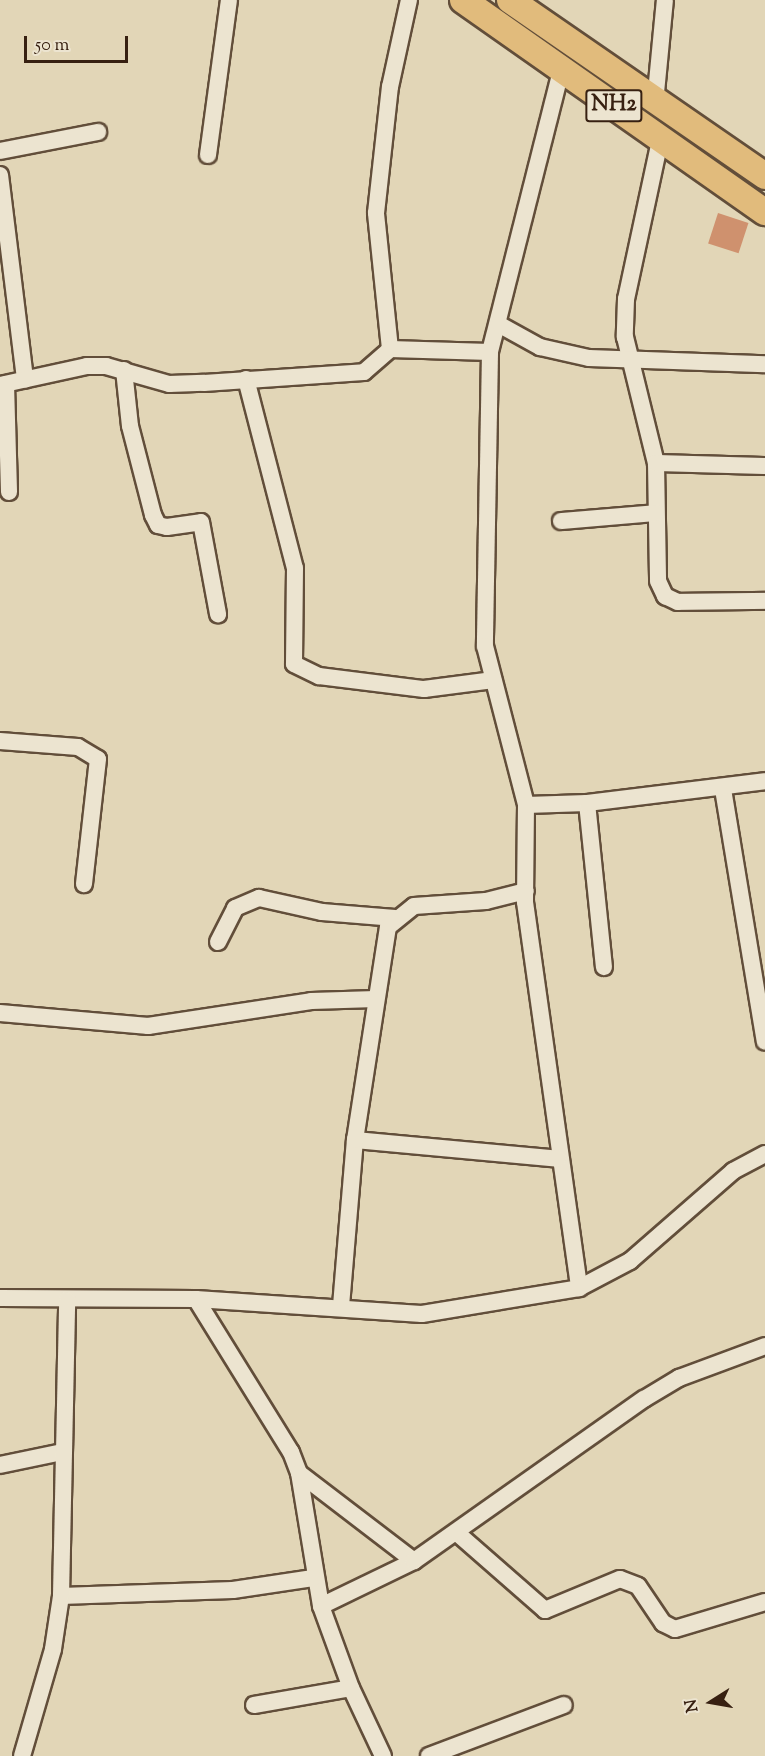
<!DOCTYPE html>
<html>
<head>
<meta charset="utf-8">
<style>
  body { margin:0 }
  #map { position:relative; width:765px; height:1756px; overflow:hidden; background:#e2d6b7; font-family:"Sorts Mill Goudy",serif }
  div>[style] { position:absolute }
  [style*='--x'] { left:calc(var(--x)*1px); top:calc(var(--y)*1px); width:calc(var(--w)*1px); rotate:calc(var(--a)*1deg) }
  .building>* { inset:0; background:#cf916e; transform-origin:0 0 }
  .roads { filter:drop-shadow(2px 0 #624e3a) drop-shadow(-2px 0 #624e3a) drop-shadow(0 2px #624e3a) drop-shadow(0 -2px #624e3a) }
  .minor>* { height:16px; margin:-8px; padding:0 8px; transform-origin:8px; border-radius:8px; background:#ece4d0 }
  .highway>* { height:26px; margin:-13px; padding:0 13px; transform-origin:13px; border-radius:13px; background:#e1bb7c }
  span { translate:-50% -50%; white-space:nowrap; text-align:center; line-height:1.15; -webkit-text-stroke:4.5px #ece4d0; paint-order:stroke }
  .shield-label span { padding:2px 4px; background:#ece4d0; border:2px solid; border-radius:4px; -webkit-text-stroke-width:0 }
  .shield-label { font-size:22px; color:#372011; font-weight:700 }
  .north { position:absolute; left:681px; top:1672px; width:60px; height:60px; -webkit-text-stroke:4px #ece4d0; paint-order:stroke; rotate:259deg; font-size:16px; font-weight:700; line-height:24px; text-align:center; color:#372011 }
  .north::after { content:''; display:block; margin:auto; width:21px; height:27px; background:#372011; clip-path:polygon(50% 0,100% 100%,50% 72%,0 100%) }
  .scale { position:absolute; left:24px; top:36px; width:104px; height:27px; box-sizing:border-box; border:3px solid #372011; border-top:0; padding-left:8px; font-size:18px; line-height:21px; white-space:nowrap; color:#372011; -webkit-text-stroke:4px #ece4d0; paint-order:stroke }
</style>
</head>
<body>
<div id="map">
  <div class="building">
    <i style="left:718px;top:213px;width:32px;height:32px;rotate:18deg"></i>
  </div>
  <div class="roads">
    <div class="minor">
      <i style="--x:561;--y:71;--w:290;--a:104.2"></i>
      <i style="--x:490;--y:352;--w:294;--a:91"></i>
      <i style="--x:485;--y:646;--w:164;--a:75.5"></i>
      <i style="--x:526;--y:805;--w:97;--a:90.6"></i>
      <i style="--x:525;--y:902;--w:390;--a:82"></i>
      <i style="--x:655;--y:103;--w:103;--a:-84.5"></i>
      <i style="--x:661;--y:136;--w:167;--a:102.1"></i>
      <i style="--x:626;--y:299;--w:38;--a:92"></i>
      <i style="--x:625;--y:337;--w:130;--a:76.2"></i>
      <i style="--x:656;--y:463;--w:118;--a:89"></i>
      <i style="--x:658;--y:581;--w:17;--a:65"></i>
      <i style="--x:665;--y:596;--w:14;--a:25"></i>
      <i style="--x:678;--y:602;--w:87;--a:-0.7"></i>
      <i style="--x:0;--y:151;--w:100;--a:-11"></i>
      <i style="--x:208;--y:155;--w:156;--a:-82.3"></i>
      <i style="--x:0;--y:175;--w:206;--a:83"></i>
      <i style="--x:500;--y:325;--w:46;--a:28.8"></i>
      <i style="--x:540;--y:347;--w:50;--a:12.7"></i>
      <i style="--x:589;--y:358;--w:176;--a:2"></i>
      <i style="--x:390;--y:349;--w:137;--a:-95.9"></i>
      <i style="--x:376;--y:213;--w:127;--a:-83.7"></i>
      <i style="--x:390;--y:87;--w:89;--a:-77.7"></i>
      <i style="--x:124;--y:370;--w:56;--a:83.9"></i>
      <i style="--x:130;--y:426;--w:92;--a:75.5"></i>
      <i style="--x:153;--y:515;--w:11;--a:63"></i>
      <i style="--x:158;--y:525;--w:9;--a:13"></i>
      <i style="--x:167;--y:527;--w:34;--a:-8"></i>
      <i style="--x:201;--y:522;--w:94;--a:79.5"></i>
      <i style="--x:246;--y:379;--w:195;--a:75.5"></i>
      <i style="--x:295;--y:568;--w:96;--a:90.6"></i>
      <i style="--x:294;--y:664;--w:28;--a:26"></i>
      <i style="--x:319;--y:676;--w:106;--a:7.1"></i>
      <i style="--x:424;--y:689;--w:70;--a:-7.4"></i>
      <i style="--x:6;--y:384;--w:108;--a:88.4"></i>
      <i style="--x:0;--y:385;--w:89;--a:-12.3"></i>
      <i style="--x:87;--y:366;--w:19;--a:0"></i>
      <i style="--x:106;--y:366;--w:66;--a:15.9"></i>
      <i style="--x:169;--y:384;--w:35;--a:-2"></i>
      <i style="--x:204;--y:383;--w:160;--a:-3.9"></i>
      <i style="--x:364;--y:372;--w:35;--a:-41"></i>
      <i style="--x:390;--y:349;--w:100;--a:1.7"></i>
      <i style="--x:656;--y:463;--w:109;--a:1.6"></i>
      <i style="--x:561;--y:521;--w:95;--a:-4.8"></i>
      <i style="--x:0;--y:741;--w:78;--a:4.4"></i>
      <i style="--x:78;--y:747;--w:23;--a:31"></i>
      <i style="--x:98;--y:759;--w:126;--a:96.4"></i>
      <i style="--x:723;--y:789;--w:256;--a:80.6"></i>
      <i style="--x:587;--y:803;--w:165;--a:84.1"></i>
      <i style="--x:526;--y:805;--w:61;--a:-1.9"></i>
      <i style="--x:587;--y:803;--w:179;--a:-7"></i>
      <i style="--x:218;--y:942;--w:38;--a:-63"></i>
      <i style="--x:235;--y:908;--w:26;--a:-23"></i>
      <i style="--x:259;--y:898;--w:65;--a:12.5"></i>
      <i style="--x:322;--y:912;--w:73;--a:4.7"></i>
      <i style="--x:0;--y:1013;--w:149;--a:5"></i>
      <i style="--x:148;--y:1026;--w:165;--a:-8.7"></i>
      <i style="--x:311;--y:1001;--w:65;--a:-1.8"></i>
      <i style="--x:355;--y:1140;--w:204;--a:5.3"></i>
      <i style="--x:0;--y:1298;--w:196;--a:0.3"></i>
      <i style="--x:196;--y:1299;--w:226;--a:3.8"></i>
      <i style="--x:422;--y:1314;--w:159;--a:-9.4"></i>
      <i style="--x:579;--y:1288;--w:58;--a:-27.9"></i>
      <i style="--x:630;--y:1261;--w:137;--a:-41.1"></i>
      <i style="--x:733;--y:1171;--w:36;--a:-28"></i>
      <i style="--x:196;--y:1299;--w:180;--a:58.2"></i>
      <i style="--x:291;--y:1452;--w:22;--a:69"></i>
      <i style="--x:299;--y:1473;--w:135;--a:80.6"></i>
      <i style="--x:321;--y:1606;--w:87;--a:69.9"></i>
      <i style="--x:351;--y:1688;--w:75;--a:64.8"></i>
      <i style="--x:341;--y:1306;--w:167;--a:-85.2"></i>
      <i style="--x:355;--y:1140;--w:216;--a:-81.2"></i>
      <i style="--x:388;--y:927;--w:33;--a:-39"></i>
      <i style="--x:414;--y:906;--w:72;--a:-4"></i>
      <i style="--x:486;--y:901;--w:41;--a:-14"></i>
      <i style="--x:0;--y:1465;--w:63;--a:-11.8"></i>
      <i style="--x:299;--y:1473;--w:145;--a:37.4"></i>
      <i style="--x:457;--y:1533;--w:117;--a:41.2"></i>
      <i style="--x:545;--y:1610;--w:81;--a:-22.5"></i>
      <i style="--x:620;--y:1579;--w:19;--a:21"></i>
      <i style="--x:638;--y:1586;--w:45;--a:56"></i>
      <i style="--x:663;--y:1623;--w:13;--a:27"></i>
      <i style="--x:675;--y:1629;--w:94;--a:-16.7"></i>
      <i style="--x:61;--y:1596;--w:172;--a:-2"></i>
      <i style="--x:233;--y:1590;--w:81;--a:-8.5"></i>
      <i style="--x:321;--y:1606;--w:103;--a:-25.8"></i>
      <i style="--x:414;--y:1561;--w:281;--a:-35.2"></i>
      <i style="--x:644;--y:1399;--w:41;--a:-31"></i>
      <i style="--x:679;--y:1378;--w:92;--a:-20.4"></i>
      <i style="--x:254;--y:1705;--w:98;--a:-9.9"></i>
      <i style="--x:22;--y:1756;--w:111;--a:-73.8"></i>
      <i style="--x:53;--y:1649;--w:54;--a:-81.4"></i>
      <i style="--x:61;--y:1596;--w:296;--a:-88.8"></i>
      <i style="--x:429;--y:1756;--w:144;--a:-20.7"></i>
    </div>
    <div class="highway">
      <i style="--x:463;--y:0;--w:369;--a:35.1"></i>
      <i style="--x:510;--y:0;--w:310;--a:34.6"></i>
    </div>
  </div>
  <div class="shield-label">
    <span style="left:614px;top:106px">NH2</span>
  </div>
  <div class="north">N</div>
  <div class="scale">50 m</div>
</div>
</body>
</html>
